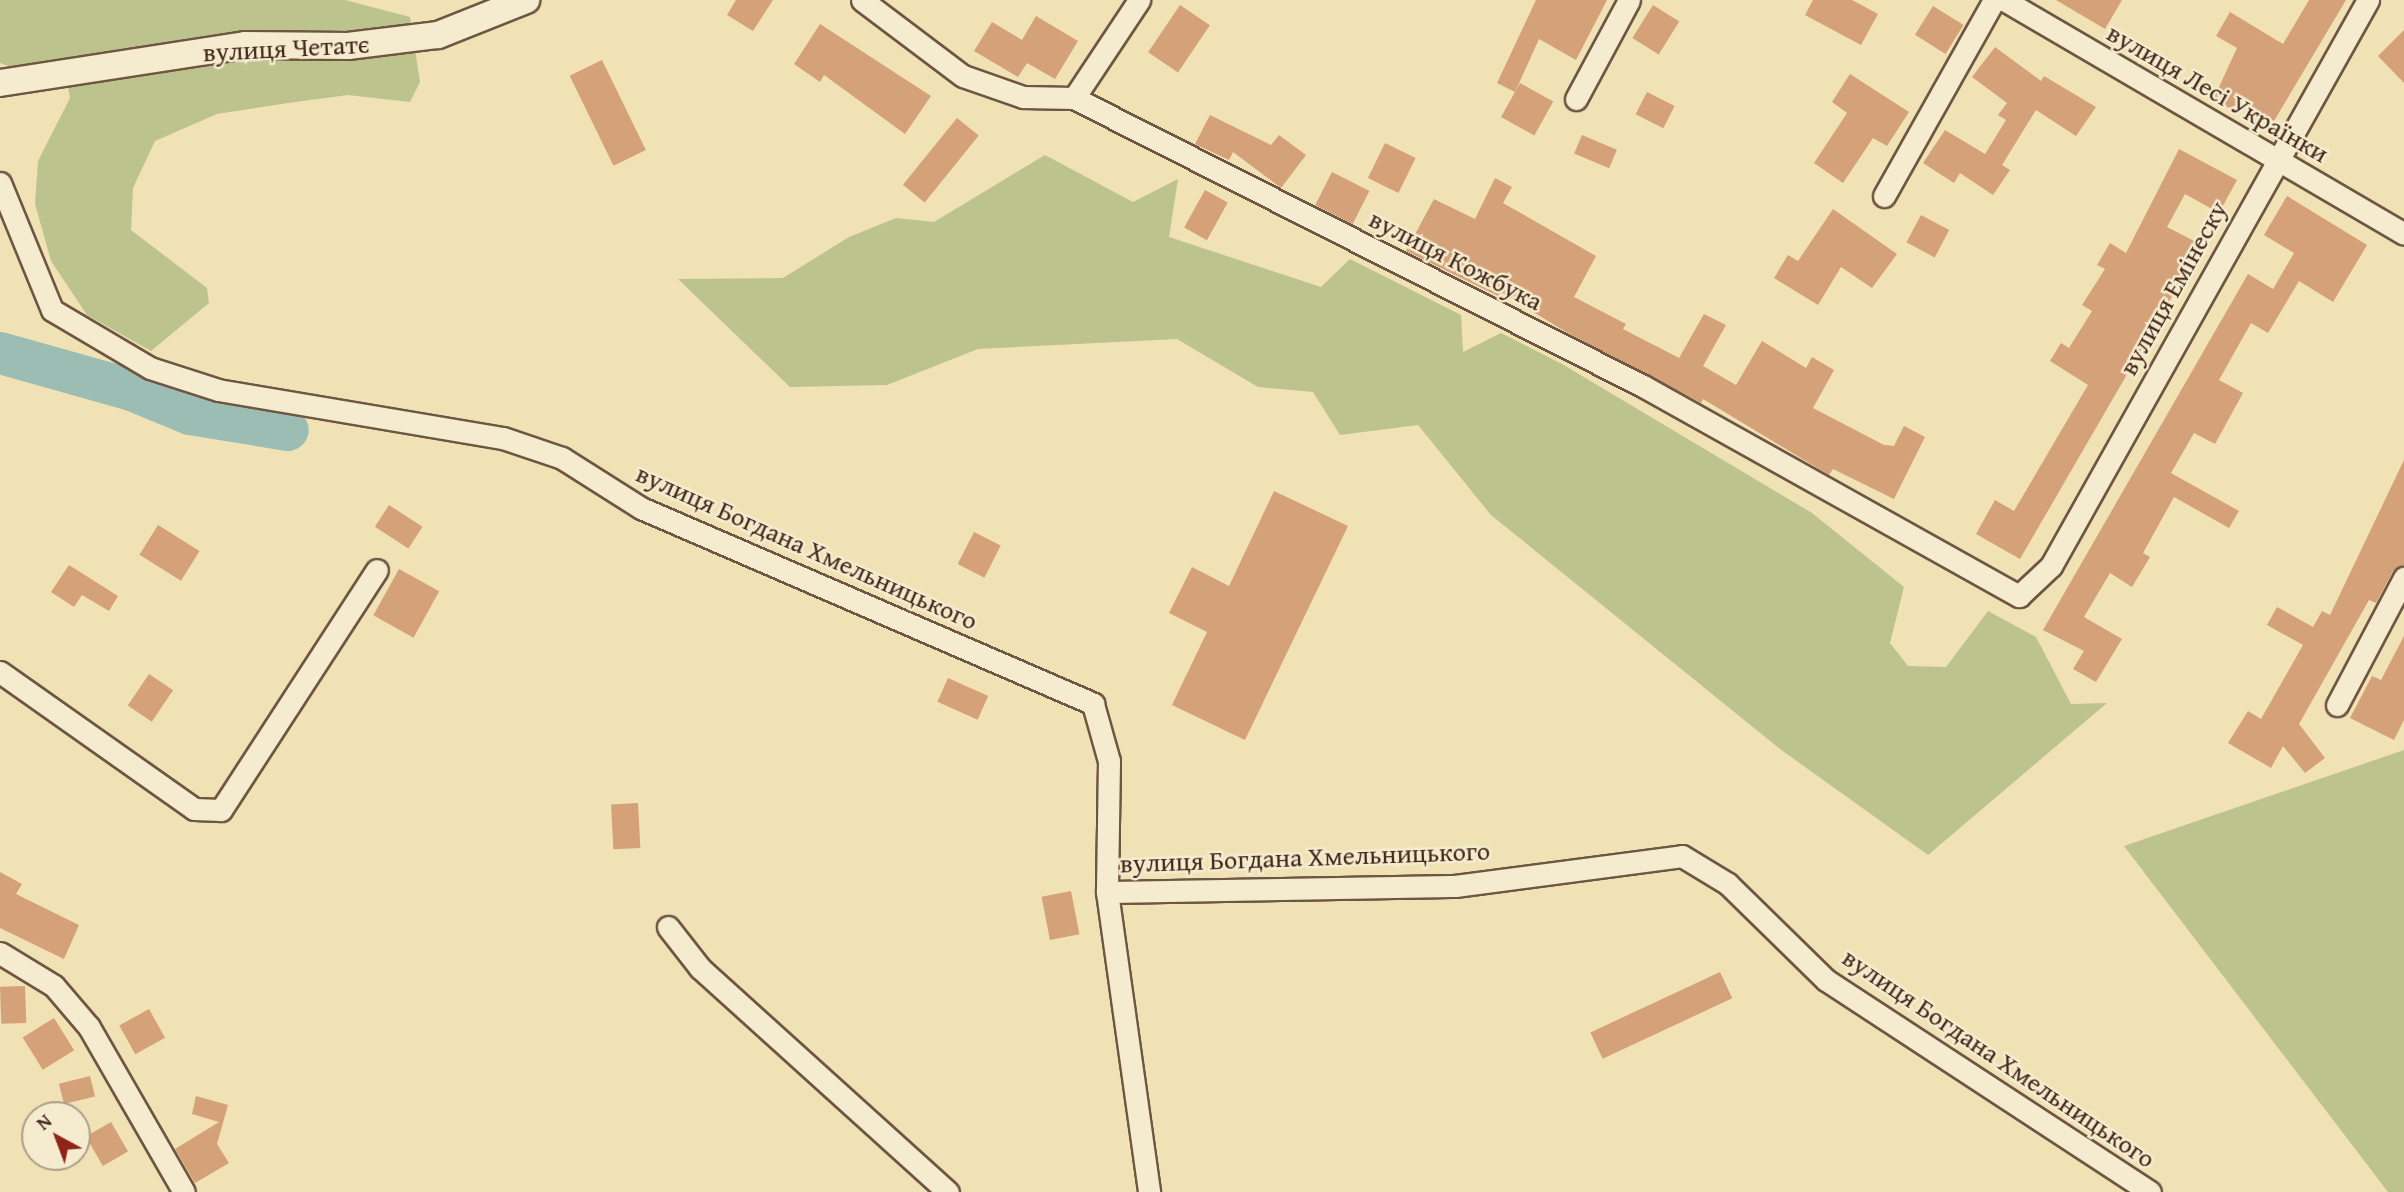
<!DOCTYPE html>
<html>
<head>
<meta charset="utf-8">
<style>
  body { margin:0 }
  #map { position:relative; width:2404px; height:1192px; overflow:hidden; background:#f0e2b5; font-family:"Gentium Book Plus",serif }
  div>[style] { position:absolute }
  [style*='--x'] { left:calc(var(--x)*1px); top:calc(var(--y)*1px); width:calc(var(--w)*1px); rotate:calc(var(--a)*1deg) }
  .green>* { inset:0; background:#bcc38c }
  .river>* { height:42px; margin:-21px; padding:0 21px; transform-origin:21px; border-radius:21px; background:#9bbdb3 }
  .building>* { inset:0; background:#d5a179; transform-origin:0 0 }
  .roads { filter:drop-shadow(2px 0 #6f5642) drop-shadow(-2px 0 #6f5642) drop-shadow(0 2px #6f5642) drop-shadow(0 -2px #6f5642) }
  .minor>* { height:21px; margin:-10.5px; padding:0 10.5px; transform-origin:10.5px; border-radius:10.5px; background:#f5eccf }
  .tertiary>* { height:26px; margin:-13px; padding:0 13px; transform-origin:13px; border-radius:13px; background:#f5eccf }
  span { translate:-50% -50%; white-space:nowrap; text-align:center; line-height:1.15; -webkit-text-stroke:5px #f5eccf; paint-order:stroke }
  .street-label { font-size:26px; color:#44281c }
  .north { position:absolute; left:21px; top:1101px; width:70px; height:70px; box-sizing:border-box; background:#f5eccf; border:2px solid #ae9e87; border-radius:50%; rotate:319deg; font-size:19px; font-weight:700; line-height:28px; text-align:center; color:#44281c }
  .north::after { content:''; display:block; margin:auto; width:24px; height:32px; background:#8f2418; clip-path:polygon(50% 0,100% 100%,50% 72%,0 100%) }
</style>
</head>
<body>
<div id="map">
  <div class="green">
    <i style="clip-path:polygon(0 0,345px 0,410px 17px,420px 82px,410px 102px,348px 95px,288px 103px,217px 114px,155px 141px,133px 188px,131px 230px,207px 288px,209px 303px,151px 351px,87px 315px,51px 261px,35px 204px,38px 161px,70px 98px,65px 71px,22px 71px,0 63px)"></i>
    <i style="clip-path:polygon(1045px 155px,1133px 202px,1178px 179px,1169px 237px,1321px 287px,1350px 259px,1461px 315px,1463px 352px,1501px 333px,1562px 364px,1812px 513px,1904px 587px,1890px 643px,1908px 666px,1946px 667px,1988px 611px,2036px 637px,2071px 704px,2107px 703px,1928px 855px,1780px 749px,1491px 515px,1418px 425px,1340px 435px,1313px 392px,1258px 387px,1177px 339px,978px 349px,887px 385px,790px 387px,678px 279px,783px 278px,849px 237px,896px 218px,934px 222px)"></i>
    <i style="clip-path:polygon(2404px 750px,2404px 1192px,2388px 1192px,2124px 846px)"></i>
  </div>
  <div class="river">
    <i style="--x:0;--y:353;--w:137;--a:15.7"></i>
    <i style="--x:132;--y:390;--w:63;--a:22.5"></i>
    <i style="--x:190;--y:414;--w:99;--a:9.3"></i>
  </div>
  <div class="building">
    <i style="clip-path:polygon(736px 0,773px 0,753px 31px,727px 15px)"></i>
    <i style="clip-path:polygon(1536px 0,1607px 0,1576px 60px,1539px 39px,1515px 92px,1497px 83px)"></i>
    <i style="clip-path:polygon(1813px 0,1852px 0,1878px 14px,1861px 45px,1805px 15px)"></i>
    <i style="clip-path:polygon(2056px 0,2122px 0,2105px 29px)"></i>
    <i style="clip-path:polygon(2309px 0,2346px 0,2274px 121px,2243px 103px,2238px 112px,2213px 100px,2237px 48px,2216px 36px,2230px 12px,2283px 44px)"></i>
    <i style="left:1180px;top:5px;width:36px;height:57px;rotate:34deg"></i>
    <i style="left:1653px;top:5px;width:31px;height:39px;rotate:32deg"></i>
    <i style="left:1933px;top:6px;width:36px;height:34px;rotate:32deg"></i>
    <i style="clip-path:polygon(1036px 16px,1078px 41px,1055px 79px,1027px 63px,1018px 77px,974px 51px,992px 22px,1022px 40px)"></i>
    <i style="clip-path:polygon(820px 24px,931px 96px,905px 134px,824px 75px,820px 82px,794px 64px)"></i>
    <i style="clip-path:polygon(2404px 30px,2404px 83px,2378px 56px)"></i>
    <i style="clip-path:polygon(1995px 47px,2041px 81px,2044px 76px,2096px 107px,2076px 136px,2036px 110px,2002px 165px,2010px 170px,1993px 195px,1960px 173px,1954px 183px,1923px 163px,1945px 130px,1985px 154px,2006px 120px,1998px 115px,2007px 103px,1972px 77px)"></i>
    <i style="left:602px;top:60px;width:100px;height:36px;rotate:64deg"></i>
    <i style="clip-path:polygon(1850px 74px,1909px 112px,1887px 146px,1873px 138px,1843px 183px,1814px 163px,1847px 113px,1832px 102px)"></i>
    <i style="left:1520px;top:83px;width:38px;height:39px;rotate:29deg"></i>
    <i style="left:1647px;top:92px;width:31px;height:25px;rotate:27deg"></i>
    <i style="clip-path:polygon(1210px 115px,1271px 145px,1279px 135px,1306px 155px,1281px 188px,1233px 152px,1229px 160px,1195px 144px)"></i>
    <i style="left:957px;top:118px;width:28px;height:86px;rotate:39deg"></i>
    <i style="left:1582px;top:135px;width:38px;height:20px;rotate:23deg"></i>
    <i style="left:1385px;top:143px;width:34px;height:39px;rotate:26deg"></i>
    <i style="clip-path:polygon(2179px 149px,2237px 180px,2219px 213px,2185px 194px,2167px 227px,2202px 245px,2020px 559px,1976px 534px,1995px 500px,2014px 511px,2088px 385px,2050px 361px,2061px 343px,2069px 348px,2092px 311px,2082px 305px,2105px 269px,2097px 265px,2110px 243px,2126px 253px)"></i>
    <i style="left:1332px;top:172px;width:42px;height:37px;rotate:27deg"></i>
    <i style="clip-path:polygon(1495px 178px,1512px 187px,1503px 203px,1596px 256px,1574px 297px,1626px 324px,1623px 329px,1679px 358px,1704px 314px,1726px 325px,1703px 366px,1736px 385px,1762px 341px,1806px 368px,1812px 357px,1834px 370px,1813px 408px,1884px 445px,1894px 446px,1904px 426px,1925px 437px,1894px 499px,1833px 469px,1829px 475px,1703px 399px,1701px 403px,1566px 332px,1501px 292px,1498px 296px,1406px 251px,1434px 199px,1475px 219px)"></i>
    <i style="left:1205px;top:190px;width:26px;height:43px;rotate:29deg"></i>
    <i style="clip-path:polygon(2287px 196px,2367px 245px,2333px 302px,2299px 281px,2268px 333px,2251px 323px,2219px 380px,2243px 393px,2215px 444px,2194px 433px,2171px 473px,2239px 511px,2229px 528px,2174px 497px,2143px 553px,2150px 557px,2132px 587px,2110px 573px,2084px 617px,2122px 639px,2096px 682px,2073px 669px,2084px 651px,2043px 630px,2248px 274px,2273px 289px,2294px 253px,2264px 235px)"></i>
    <i style="clip-path:polygon(1833px 209px,1897px 254px,1872px 288px,1841px 267px,1818px 305px,1774px 278px,1788px 255px,1798px 261px)"></i>
    <i style="left:1921px;top:215px;width:32px;height:31px;rotate:28deg"></i>
    <i style="clip-path:polygon(2404px 460px,2404px 565px,2393px 571px,2376px 603px,2369px 600px,2299px 724px,2325px 758px,2305px 773px,2283px 746px,2271px 768px,2228px 743px,2248px 711px,2261px 719px,2303px 645px,2267px 625px,2277px 607px,2313px 627px,2322px 611px,2330px 615px)"></i>
    <i style="clip-path:polygon(1274px 491px,1348px 526px,1245px 740px,1172px 705px,1207px 632px,1169px 613px,1192px 567px,1229px 586px)"></i>
    <i style="left:389px;top:505px;width:40px;height:26px;rotate:33deg"></i>
    <i style="left:158px;top:525px;width:49px;height:35px;rotate:32deg"></i>
    <i style="left:974px;top:532px;width:30px;height:36px;rotate:27deg"></i>
    <i style="clip-path:polygon(69px 565px,118px 596px,109px 611px,82px 595px,74px 607px,51px 592px)"></i>
    <i style="left:399px;top:569px;width:46px;height:53px;rotate:29deg"></i>
    <i style="clip-path:polygon(2404px 636px,2404px 720px,2394px 740px,2350px 718px,2372px 676px,2381px 680px)"></i>
    <i style="left:149px;top:674px;width:29px;height:38px;rotate:34deg"></i>
    <i style="left:948px;top:678px;width:44px;height:26px;rotate:24deg"></i>
    <i style="left:638px;top:803px;width:45px;height:27px;rotate:87deg"></i>
    <i style="clip-path:polygon(0 872px,22px 884px,16px 894px,79px 925px,64px 959px,0 928px)"></i>
    <i style="left:1071px;top:891px;width:44px;height:30px;rotate:79deg"></i>
    <i style="left:1720px;top:972px;width:29px;height:143px;rotate:65deg"></i>
    <i style="left:25px;top:986px;width:37px;height:25px;rotate:88deg"></i>
    <i style="left:149px;top:1009px;width:33px;height:34px;rotate:61deg"></i>
    <i style="left:54px;top:1018px;width:38px;height:37px;rotate:58deg"></i>
    <i style="left:90px;top:1076px;width:21px;height:32px;rotate:76deg"></i>
    <i style="clip-path:polygon(196px 1096px,228px 1105px,217px 1144px,229px 1163px,195px 1183px,175px 1149px,219px 1122px,192px 1114px)"></i>
    <i style="left:111px;top:1122px;width:34px;height:29px;rotate:60deg"></i>
  </div>
  <div class="roads">
    <div class="minor">
      <i style="--x:862;--y:0;--w:126;--a:37"></i>
      <i style="--x:963;--y:76;--w:64;--a:19.3"></i>
      <i style="--x:1023;--y:97;--w:51;--a:1.1"></i>
      <i style="--x:1074;--y:98;--w:638;--a:26.85"></i>
      <i style="--x:1643;--y:386;--w:431;--a:29.2"></i>
      <i style="--x:2019;--y:596;--w:44;--a:-43.2"></i>
      <i style="--x:2051;--y:566;--w:649;--a:-60.75"></i>
      <i style="--x:2004;--y:0;--w:463;--a:30.3"></i>
      <i style="--x:1074;--y:98;--w:118;--a:-56.4"></i>
      <i style="--x:1576;--y:99;--w:112;--a:-61.8"></i>
      <i style="--x:0;--y:183;--w:137;--a:67.7"></i>
      <i style="--x:52;--y:310;--w:114;--a:30.6"></i>
      <i style="--x:150;--y:368;--w:71;--a:17.9"></i>
      <i style="--x:218;--y:390;--w:289;--a:9.6"></i>
      <i style="--x:503;--y:438;--w:62;--a:18.7"></i>
      <i style="--x:562;--y:458;--w:93;--a:32.3"></i>
      <i style="--x:641;--y:508;--w:493;--a:23.4"></i>
      <i style="--x:1093;--y:704;--w:59;--a:74.3"></i>
      <i style="--x:1109;--y:761;--w:131;--a:90.9"></i>
      <i style="--x:1107;--y:892;--w:303;--a:82"></i>
      <i style="--x:1884;--y:196;--w:225;--a:-60.7"></i>
      <i style="--x:0;--y:672;--w:237;--a:35.2"></i>
      <i style="--x:194;--y:809;--w:27;--a:2"></i>
      <i style="--x:221;--y:810;--w:286;--a:-57"></i>
      <i style="--x:2337;--y:705;--w:144;--a:-62.2"></i>
      <i style="--x:1107;--y:892;--w:348;--a:-1"></i>
      <i style="--x:1455;--y:886;--w:229;--a:-7.5"></i>
      <i style="--x:1682;--y:856;--w:54;--a:31.3"></i>
      <i style="--x:1728;--y:884;--w:137;--a:44.4"></i>
      <i style="--x:1826;--y:980;--w:387;--a:33.2"></i>
      <i style="--x:668;--y:927;--w:52;--a:52"></i>
      <i style="--x:700;--y:968;--w:334;--a:42.1"></i>
      <i style="--x:0;--y:953;--w:63;--a:31.4"></i>
      <i style="--x:54;--y:986;--w:54;--a:49.5"></i>
      <i style="--x:89;--y:1027;--w:190;--a:60.1"></i>
    </div>
    <div class="tertiary">
      <i style="--x:0;--y:83;--w:248;--a:-8.8"></i>
      <i style="--x:245;--y:45;--w:103;--a:0.6"></i>
      <i style="--x:348;--y:46;--w:91;--a:-7"></i>
      <i style="--x:438;--y:35;--w:95;--a:-21.7"></i>
    </div>
  </div>
  <div class="street-label">
    <span style="left:286px;top:48px;rotate:-3deg">вулиця Четатє</span>
    <span style="left:2218px;top:93px;rotate:30deg">вулиця Лесі Українки</span>
    <span style="left:1456px;top:260px;rotate:27deg">вулиця Кожбука</span>
    <span style="left:2173px;top:288px;rotate:-61deg">вулиця Емінеску</span>
    <span style="left:807px;top:547px;rotate:24deg">вулиця Богдана Хмельницького</span>
    <span style="left:1305px;top:857px;rotate:-2deg">вулиця Богдана Хмельницького</span>
    <span style="left:1999px;top:1058px;rotate:34deg">вулиця Богдана Хмельницького</span>
  </div>
  <div class="north">N</div>
</div>
</body>
</html>
